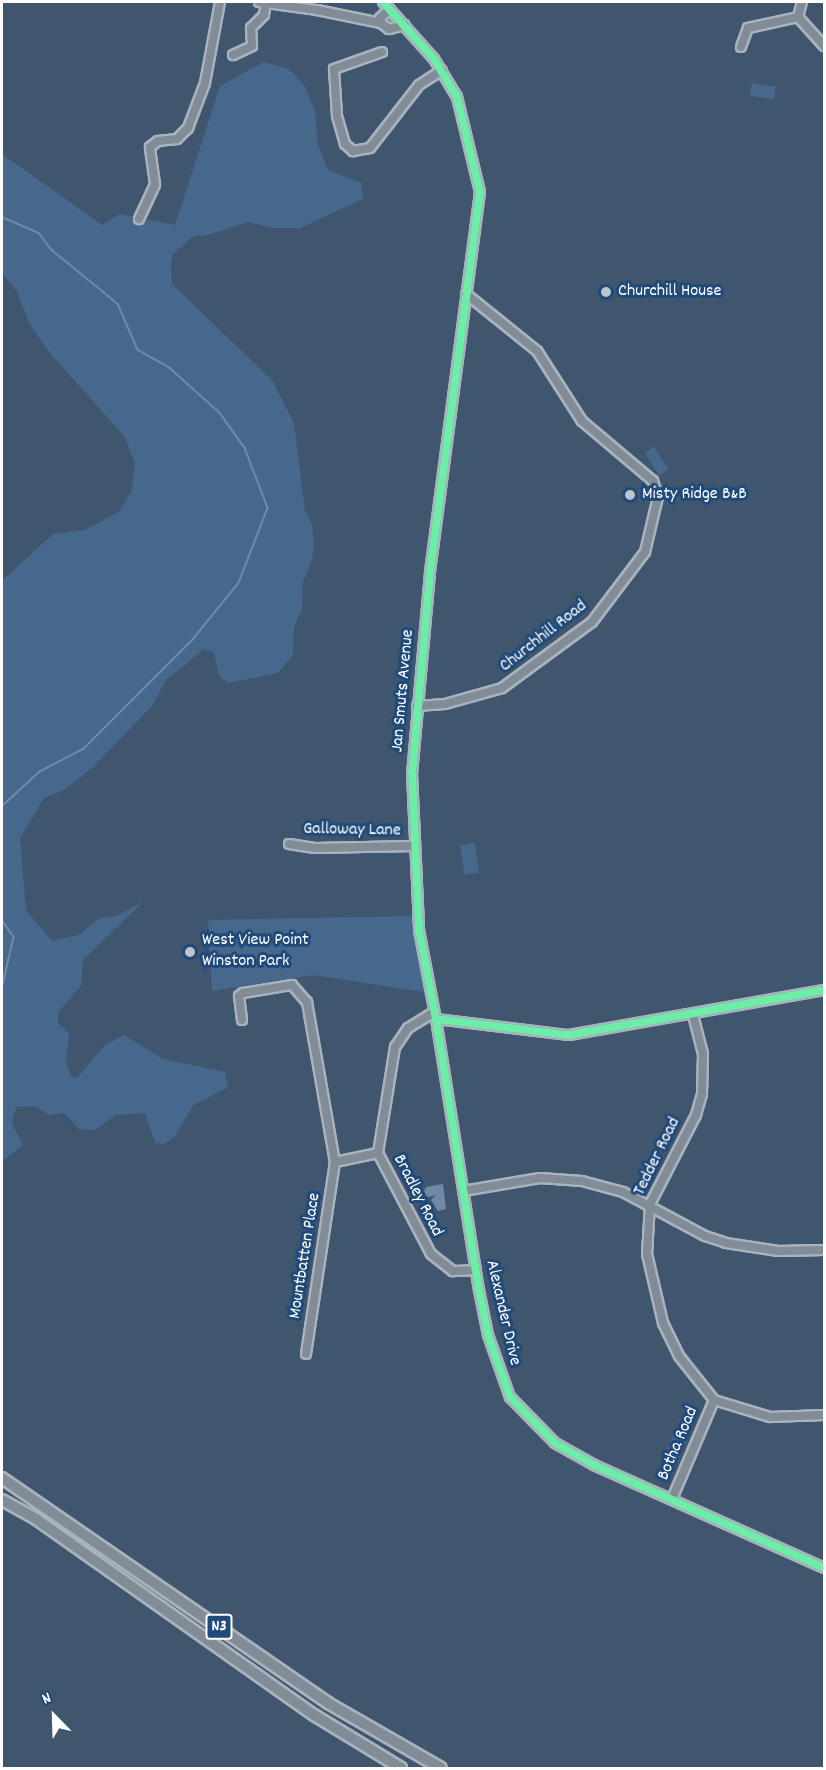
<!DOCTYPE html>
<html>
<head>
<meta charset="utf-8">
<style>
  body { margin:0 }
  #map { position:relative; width:826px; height:1770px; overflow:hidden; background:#40566e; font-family:Dekko,sans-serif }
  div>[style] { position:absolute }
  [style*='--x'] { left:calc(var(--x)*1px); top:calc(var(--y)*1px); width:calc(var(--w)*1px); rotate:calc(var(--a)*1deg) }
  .green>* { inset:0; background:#47688d; transform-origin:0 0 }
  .water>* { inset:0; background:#6f8aa7 }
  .stream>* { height:1.5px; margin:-0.75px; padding:0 0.75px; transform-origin:0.75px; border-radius:0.75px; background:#6f8aa7 }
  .roads { filter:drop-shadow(2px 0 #a9b3be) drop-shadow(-2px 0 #a9b3be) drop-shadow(0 2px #a9b3be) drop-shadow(0 -2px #a9b3be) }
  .minor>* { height:8px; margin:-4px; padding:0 4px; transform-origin:4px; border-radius:4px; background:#818c97 }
  .highway>* { height:10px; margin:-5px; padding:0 5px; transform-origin:5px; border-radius:5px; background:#818c97 }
  .cycleway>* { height:8px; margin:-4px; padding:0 4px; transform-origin:4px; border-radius:4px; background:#6deda7 }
  .dots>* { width:16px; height:16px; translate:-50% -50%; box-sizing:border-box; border:3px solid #1f4a7a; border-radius:50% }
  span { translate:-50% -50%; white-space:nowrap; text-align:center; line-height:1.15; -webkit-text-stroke:6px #1f4a7a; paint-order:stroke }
  .shield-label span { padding:2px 4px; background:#1f4a7a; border:2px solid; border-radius:4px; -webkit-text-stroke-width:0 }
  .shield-label { font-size:16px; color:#fff; font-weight:700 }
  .poi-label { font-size:18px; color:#fff }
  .left { translate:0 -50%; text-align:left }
  .street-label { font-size:18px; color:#fff }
  .frame { position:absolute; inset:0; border:3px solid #fff; pointer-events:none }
  .north { position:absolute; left:24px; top:1686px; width:60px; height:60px; -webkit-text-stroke:4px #1f4a7a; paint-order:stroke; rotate:337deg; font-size:16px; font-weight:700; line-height:24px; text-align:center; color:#fff }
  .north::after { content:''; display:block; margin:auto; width:21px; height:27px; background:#fff; clip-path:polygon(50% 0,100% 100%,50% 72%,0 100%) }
</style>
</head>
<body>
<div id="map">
  <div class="green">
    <i style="clip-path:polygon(264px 62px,289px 69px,304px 85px,315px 112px,318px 145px,328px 170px,361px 183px,363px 199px,300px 228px,273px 228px,248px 222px,208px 235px,193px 236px,172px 255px,171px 267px,172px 284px,272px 380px,294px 423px,305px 511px,312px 525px,314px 545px,312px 561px,303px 581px,302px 610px,294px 626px,293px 655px,278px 673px,228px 683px,219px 676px,214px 653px,204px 649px,165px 681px,152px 706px,92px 768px,64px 790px,44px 798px,20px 838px,26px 910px,52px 941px,79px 935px,100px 918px,116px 916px,143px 902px,83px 960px,81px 986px,58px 1012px,58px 1023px,69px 1033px,66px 1063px,71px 1076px,77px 1078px,106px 1044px,124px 1035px,163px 1059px,225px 1072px,228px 1087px,193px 1105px,175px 1136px,164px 1144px,155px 1143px,145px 1113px,115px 1115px,95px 1130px,79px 1129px,64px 1113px,49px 1115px,35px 1106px,16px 1107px,12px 1123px,23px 1145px,2px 1161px,2px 581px,53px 534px,85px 530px,120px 511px,132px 490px,135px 463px,124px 436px,50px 353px,29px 323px,17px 291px,2px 273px,2px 154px,102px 225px,120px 214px,175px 225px,220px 86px)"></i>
    <i style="left:752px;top:83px;width:24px;height:13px;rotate:9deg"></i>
    <i style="left:654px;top:447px;width:27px;height:11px;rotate:57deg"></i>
    <i style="left:475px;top:843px;width:30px;height:15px;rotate:82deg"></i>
    <i style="clip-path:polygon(418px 916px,431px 993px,312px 975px,212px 991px,208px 920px)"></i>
    <i style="left:675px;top:1431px;width:14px;height:29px;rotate:21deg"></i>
  </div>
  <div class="water">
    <i style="clip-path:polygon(443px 1184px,446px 1209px,438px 1211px,431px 1200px,436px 1195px,428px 1197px,424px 1192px,426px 1187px)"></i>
  </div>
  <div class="stream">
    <i style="--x:2;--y:217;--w:40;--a:23.4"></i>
    <i style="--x:39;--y:233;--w:21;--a:53"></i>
    <i style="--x:52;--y:250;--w:85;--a:39.3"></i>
    <i style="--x:118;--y:304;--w:50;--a:66.5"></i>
    <i style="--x:138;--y:350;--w:37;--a:29"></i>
    <i style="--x:170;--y:368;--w:67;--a:42"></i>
    <i style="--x:220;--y:413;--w:43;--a:54.5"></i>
    <i style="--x:245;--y:448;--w:64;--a:69"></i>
    <i style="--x:268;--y:508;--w:80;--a:111.1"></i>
    <i style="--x:239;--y:583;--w:75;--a:129"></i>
    <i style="--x:192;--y:641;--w:153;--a:135"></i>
    <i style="--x:84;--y:749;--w:50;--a:152.4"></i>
    <i style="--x:40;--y:772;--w:52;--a:137.4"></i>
    <i style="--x:2;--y:920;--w:21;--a:55"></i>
    <i style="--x:14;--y:937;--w:54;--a:102.8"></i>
  </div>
  <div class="roads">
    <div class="minor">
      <i style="--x:259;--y:2;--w:59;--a:7.9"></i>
      <i style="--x:317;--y:10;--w:65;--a:11.5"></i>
      <i style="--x:381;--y:23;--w:10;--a:37"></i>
      <i style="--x:389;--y:29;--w:16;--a:-14"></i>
      <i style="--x:383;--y:2;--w:76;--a:48.2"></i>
      <i style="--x:434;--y:59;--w:44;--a:58.8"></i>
      <i style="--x:457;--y:97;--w:98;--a:76.4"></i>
      <i style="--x:480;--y:192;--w:384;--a:97.5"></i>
      <i style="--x:430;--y:573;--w:201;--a:95.1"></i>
      <i style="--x:412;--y:773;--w:157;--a:87.4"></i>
      <i style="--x:419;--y:930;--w:91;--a:79.2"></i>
      <i style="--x:436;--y:1019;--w:134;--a:6.9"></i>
      <i style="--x:569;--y:1035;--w:259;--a:-10"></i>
      <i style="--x:798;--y:17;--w:39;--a:48"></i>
      <i style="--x:381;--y:23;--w:5;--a:-101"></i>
      <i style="--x:380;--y:18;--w:13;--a:-42"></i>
      <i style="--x:741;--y:47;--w:20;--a:-70"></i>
      <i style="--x:748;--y:28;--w:51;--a:-12.4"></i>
      <i style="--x:798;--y:17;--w:16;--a:-75"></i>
      <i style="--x:382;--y:52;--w:51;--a:160.5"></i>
      <i style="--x:334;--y:69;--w:47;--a:86.3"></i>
      <i style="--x:337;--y:116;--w:29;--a:74"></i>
      <i style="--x:345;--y:144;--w:11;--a:41"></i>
      <i style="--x:353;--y:151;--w:17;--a:-10"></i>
      <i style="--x:370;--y:148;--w:80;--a:-52.1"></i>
      <i style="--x:419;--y:85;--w:27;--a:-33"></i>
      <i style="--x:233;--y:55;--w:21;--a:-25"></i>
      <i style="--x:252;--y:46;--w:18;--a:-93"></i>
      <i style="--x:251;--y:28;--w:18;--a:-45"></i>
      <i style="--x:264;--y:15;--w:13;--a:-81"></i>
      <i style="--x:139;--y:219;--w:38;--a:-65"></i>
      <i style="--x:155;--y:184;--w:37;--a:-98"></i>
      <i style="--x:150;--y:147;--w:10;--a:-37"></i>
      <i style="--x:158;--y:141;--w:19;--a:-6"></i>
      <i style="--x:177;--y:139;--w:16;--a:-45"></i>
      <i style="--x:188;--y:128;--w:48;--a:-69.3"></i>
      <i style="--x:205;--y:83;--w:82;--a:-79.5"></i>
      <i style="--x:417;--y:706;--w:28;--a:-4"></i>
      <i style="--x:445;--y:704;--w:59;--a:-15.7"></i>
      <i style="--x:502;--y:688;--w:112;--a:-36.3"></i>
      <i style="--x:592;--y:622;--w:88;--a:-52.9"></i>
      <i style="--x:645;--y:552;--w:57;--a:-76.7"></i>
      <i style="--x:658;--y:497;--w:17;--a:-107"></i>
      <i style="--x:653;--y:481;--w:93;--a:-139.8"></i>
      <i style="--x:582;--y:421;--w:83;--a:-122.7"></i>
      <i style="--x:537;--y:351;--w:91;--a:-141.2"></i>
      <i style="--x:289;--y:844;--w:26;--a:9"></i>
      <i style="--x:315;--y:848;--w:99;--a:-1.2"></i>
      <i style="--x:434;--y:1012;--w:31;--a:148"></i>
      <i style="--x:408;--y:1028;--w:23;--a:124"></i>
      <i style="--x:395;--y:1047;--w:107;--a:99.1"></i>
      <i style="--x:378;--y:1153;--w:114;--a:62.3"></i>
      <i style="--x:431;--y:1254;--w:28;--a:38"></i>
      <i style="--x:453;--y:1271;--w:23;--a:-2"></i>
      <i style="--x:693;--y:1015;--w:40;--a:75.6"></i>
      <i style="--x:703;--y:1054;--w:40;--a:91.4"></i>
      <i style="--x:702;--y:1094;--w:22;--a:106"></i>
      <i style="--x:696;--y:1115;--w:100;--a:117.3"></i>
      <i style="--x:650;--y:1204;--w:50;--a:93.4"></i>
      <i style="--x:647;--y:1254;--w:71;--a:76.9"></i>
      <i style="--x:663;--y:1323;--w:37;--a:64"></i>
      <i style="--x:679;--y:1356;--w:56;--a:51.5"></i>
      <i style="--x:714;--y:1400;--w:59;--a:16.9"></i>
      <i style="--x:770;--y:1417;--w:54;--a:-2.1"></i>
      <i style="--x:436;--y:1019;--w:274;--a:81"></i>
      <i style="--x:479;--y:1290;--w:46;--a:78.7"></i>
      <i style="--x:488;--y:1335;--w:66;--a:70.5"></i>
      <i style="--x:510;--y:1397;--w:64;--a:45.6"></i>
      <i style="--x:555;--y:1443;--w:45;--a:29.4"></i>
      <i style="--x:594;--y:1465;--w:252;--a:24.1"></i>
      <i style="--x:242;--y:1020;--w:24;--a:-97"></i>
      <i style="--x:239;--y:996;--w:5;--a:-37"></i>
      <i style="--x:243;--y:993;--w:50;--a:-9.3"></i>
      <i style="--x:292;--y:985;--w:23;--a:49"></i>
      <i style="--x:307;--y:1002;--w:162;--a:80.1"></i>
      <i style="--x:335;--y:1162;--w:194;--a:98.6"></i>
      <i style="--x:335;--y:1162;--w:44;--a:-11.8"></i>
      <i style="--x:463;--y:1191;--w:78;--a:-9.6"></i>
      <i style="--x:540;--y:1178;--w:42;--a:4.1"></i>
      <i style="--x:582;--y:1181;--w:42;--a:15"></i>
      <i style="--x:623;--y:1192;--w:93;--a:28.2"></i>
      <i style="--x:705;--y:1236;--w:22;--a:18"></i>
      <i style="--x:726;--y:1243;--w:53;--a:8.7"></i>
      <i style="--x:778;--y:1251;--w:46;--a:-1.2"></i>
      <i style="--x:672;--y:1499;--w:108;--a:-67"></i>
    </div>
    <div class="highway">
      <i style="--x:2;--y:1478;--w:396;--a:34.6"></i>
      <i style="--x:328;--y:1703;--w:130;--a:29.9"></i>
      <i style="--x:2;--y:1500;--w:39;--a:29"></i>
      <i style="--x:36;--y:1519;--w:340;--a:35.2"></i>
      <i style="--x:314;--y:1715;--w:102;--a:31.3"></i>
    </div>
  </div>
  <div class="cycleway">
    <i style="--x:383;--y:2;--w:76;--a:48.2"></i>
    <i style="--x:434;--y:59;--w:44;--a:58.8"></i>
    <i style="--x:457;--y:97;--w:98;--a:76.4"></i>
    <i style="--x:480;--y:192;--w:384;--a:97.5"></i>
    <i style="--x:430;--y:573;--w:201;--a:95.1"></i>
    <i style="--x:412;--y:773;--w:157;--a:87.4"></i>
    <i style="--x:419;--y:930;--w:91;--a:79.2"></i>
    <i style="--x:436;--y:1019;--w:134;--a:6.9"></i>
    <i style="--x:569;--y:1035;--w:259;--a:-10"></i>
    <i style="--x:436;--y:1019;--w:274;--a:81"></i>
    <i style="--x:479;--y:1290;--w:46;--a:78.7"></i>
    <i style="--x:488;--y:1335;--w:66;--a:70.5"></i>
    <i style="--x:510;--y:1397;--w:64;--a:45.6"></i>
    <i style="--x:555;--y:1443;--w:45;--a:29.4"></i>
    <i style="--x:594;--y:1465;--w:252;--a:24.1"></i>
  </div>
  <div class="dots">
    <i style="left:606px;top:292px;background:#bcc4cc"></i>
    <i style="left:630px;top:495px;background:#bcc4cc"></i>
    <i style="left:190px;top:952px;background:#bcc4cc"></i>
  </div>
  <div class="shield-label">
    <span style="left:219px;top:1627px">N3</span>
  </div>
  <div class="poi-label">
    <span class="left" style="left:618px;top:292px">Churchill House</span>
    <span class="left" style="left:642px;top:495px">Misty Ridge B&amp;B</span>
    <span class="left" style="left:202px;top:952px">West View Point<br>Winston Park</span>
  </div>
  <div class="street-label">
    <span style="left:544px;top:637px;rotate:-38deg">Churchhill Road</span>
    <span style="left:404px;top:691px;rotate:-85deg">Jan Smuts Avenue</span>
    <span style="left:352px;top:831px;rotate:1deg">Galloway Lane</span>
    <span style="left:658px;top:1157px;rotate:-64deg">Tedder Road</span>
    <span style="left:417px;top:1196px;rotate:63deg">Bradley Road</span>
    <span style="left:306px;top:1256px;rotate:-81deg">Mountbatten Place</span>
    <span style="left:502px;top:1313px;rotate:77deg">Alexander Drive</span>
    <span style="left:679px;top:1444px;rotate:-67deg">Botha Road</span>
  </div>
  <div class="frame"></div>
  <div class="north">N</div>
</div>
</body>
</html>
